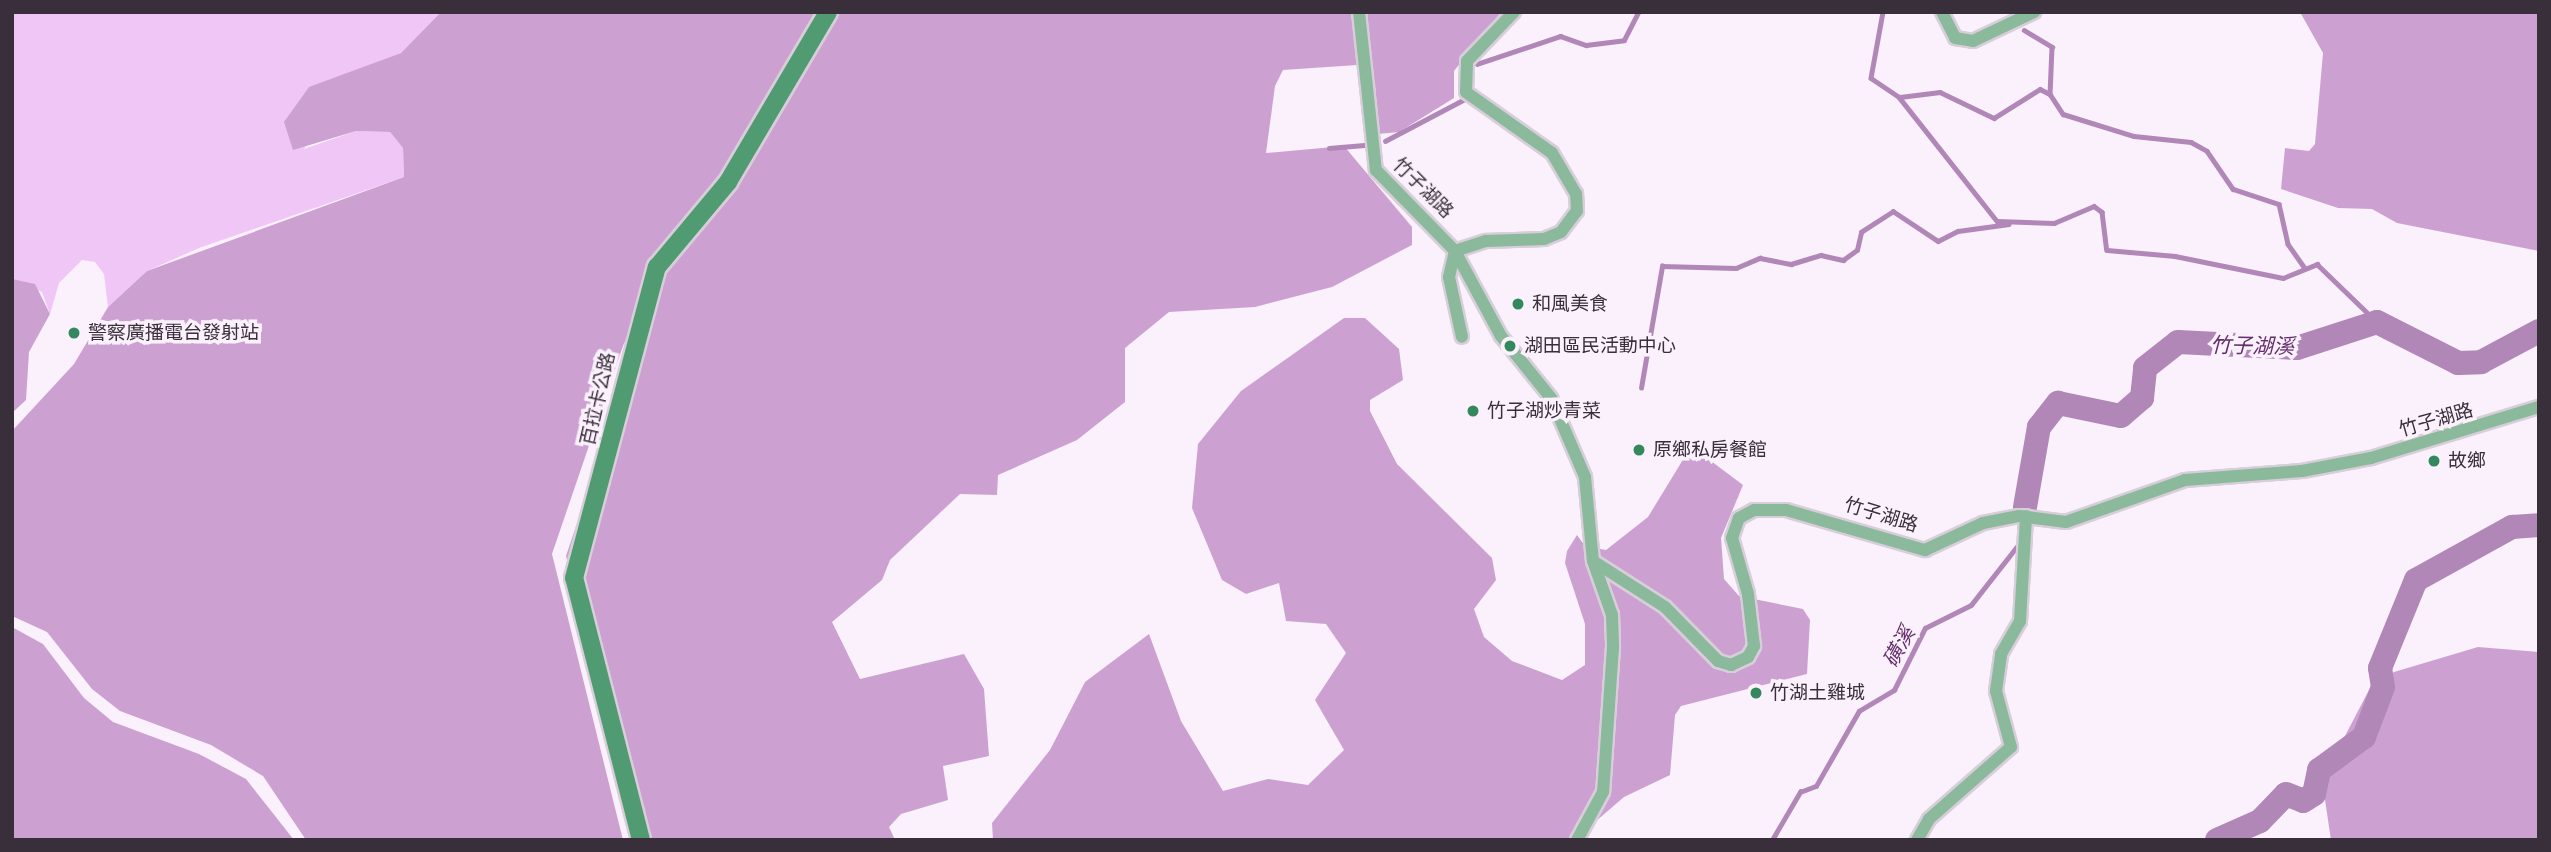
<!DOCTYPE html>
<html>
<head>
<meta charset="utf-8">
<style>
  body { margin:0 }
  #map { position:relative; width:2551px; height:852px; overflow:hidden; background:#fbf1fc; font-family:"DM Sans","Noto Sans TC",sans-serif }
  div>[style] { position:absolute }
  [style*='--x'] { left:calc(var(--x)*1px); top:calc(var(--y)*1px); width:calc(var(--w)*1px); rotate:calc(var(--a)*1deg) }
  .green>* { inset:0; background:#efc6f5 }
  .forest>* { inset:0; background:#cca1d2 }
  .stream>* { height:4.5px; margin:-2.25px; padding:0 2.25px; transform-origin:2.25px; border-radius:2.25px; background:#b187b8 }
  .river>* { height:24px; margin:-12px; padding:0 12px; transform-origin:12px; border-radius:12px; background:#b187b8 }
  .roads { filter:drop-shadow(2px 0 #d8ced9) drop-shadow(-2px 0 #d8ced9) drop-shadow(0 2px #d8ced9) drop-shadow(0 -2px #d8ced9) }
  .street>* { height:12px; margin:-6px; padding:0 6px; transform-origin:6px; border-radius:6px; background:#8ab99c }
  .secondary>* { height:18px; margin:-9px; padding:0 9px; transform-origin:9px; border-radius:9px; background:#509b72 }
  .dots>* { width:19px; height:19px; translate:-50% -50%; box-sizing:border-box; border:4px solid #fbf1fc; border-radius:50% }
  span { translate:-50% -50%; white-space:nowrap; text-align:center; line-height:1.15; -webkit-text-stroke:7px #fbf1fc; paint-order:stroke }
  .street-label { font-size:19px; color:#392f3a }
  .poi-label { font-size:19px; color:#392f3a }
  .left { translate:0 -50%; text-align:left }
  .water-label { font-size:21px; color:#632e6b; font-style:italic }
  .frame { position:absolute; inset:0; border:14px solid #392f3a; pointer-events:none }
</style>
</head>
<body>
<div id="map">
  <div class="green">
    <i style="clip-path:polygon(12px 12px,441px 12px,401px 53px,357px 70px,304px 149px,356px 131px,390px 132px,403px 148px,404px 177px,199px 248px,147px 271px,108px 307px,104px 274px,95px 262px,82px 260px,59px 283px,50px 314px,42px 292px,12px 279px)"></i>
  </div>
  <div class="forest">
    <i style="clip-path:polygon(441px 12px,822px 12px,766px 111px,673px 237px,623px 346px,552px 554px,623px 840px,306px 840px,263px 776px,211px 745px,120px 711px,92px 689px,47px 632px,12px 616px,12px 431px,74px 364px,108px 307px,147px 271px,404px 177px,403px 148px,390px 132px,356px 131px,293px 150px,284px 122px,309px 87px,401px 53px)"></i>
    <i style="clip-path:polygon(834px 12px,1501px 12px,1454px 71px,1454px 98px,1399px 132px,1378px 134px,1375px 83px,1357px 65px,1283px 70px,1275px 86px,1266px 153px,1344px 146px,1412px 227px,1412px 245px,1332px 287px,1255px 307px,1169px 312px,1125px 348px,1125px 402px,1077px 440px,998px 475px,997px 495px,960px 494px,890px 560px,882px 580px,832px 622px,860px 679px,964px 654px,984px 689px,989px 756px,943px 766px,948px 800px,901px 814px,889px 827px,895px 840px,636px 840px,566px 556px,639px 339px,678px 247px,740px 169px,806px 70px)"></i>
    <i style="clip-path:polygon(2300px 12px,2539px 12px,2539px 251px,2397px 223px,2372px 209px,2338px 208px,2281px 189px,2285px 148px,2309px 151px,2315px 144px,2323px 53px)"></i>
    <i style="clip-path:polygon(12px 279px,35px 284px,50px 314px,29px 352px,26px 400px,12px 413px)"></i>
    <i style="clip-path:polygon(1344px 318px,1365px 318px,1399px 349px,1403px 380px,1370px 400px,1370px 411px,1397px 464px,1492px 558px,1496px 580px,1474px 609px,1484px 637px,1512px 661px,1562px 680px,1585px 665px,1585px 624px,1565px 563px,1567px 551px,1577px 535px,1585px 546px,1606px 550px,1648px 517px,1684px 458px,1703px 455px,1743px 485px,1721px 538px,1724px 579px,1739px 596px,1803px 609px,1810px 620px,1807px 674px,1681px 706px,1675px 715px,1670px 775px,1624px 797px,1574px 840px,993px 840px,992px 823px,1050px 750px,1085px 682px,1149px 634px,1181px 721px,1223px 791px,1268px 779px,1308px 785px,1344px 750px,1315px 700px,1346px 653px,1326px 624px,1286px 621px,1279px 583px,1246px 594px,1222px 580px,1192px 508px,1198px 444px,1241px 391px)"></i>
    <i style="clip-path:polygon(12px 627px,43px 644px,84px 698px,113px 722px,199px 754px,246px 779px,294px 840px,12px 840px)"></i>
    <i style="clip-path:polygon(2478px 647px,2539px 652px,2539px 840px,2331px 840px,2322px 780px,2369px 690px,2394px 672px)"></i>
  </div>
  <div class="stream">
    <i style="--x:1883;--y:12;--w:67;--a:100.3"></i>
    <i style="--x:1871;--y:78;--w:34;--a:34"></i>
    <i style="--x:1899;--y:97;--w:158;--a:51.7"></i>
    <i style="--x:1997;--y:221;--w:57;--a:2"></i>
    <i style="--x:2054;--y:223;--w:43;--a:-23"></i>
    <i style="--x:2094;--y:206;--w:10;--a:37"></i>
    <i style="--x:2102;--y:212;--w:38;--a:83"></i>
    <i style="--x:2107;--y:250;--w:68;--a:5"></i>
    <i style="--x:2175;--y:256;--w:110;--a:11.5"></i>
    <i style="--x:2283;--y:278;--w:37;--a:-22"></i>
    <i style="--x:2317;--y:264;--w:83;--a:44"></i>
    <i style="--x:2024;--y:30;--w:33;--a:31"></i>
    <i style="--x:2052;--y:47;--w:47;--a:92.4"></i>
    <i style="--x:2050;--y:94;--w:24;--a:57"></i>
    <i style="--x:2063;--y:114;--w:74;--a:17.2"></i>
    <i style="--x:2134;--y:136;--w:57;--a:6"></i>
    <i style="--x:2191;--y:142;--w:18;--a:29"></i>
    <i style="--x:2207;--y:151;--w:46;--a:55.6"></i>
    <i style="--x:2233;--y:189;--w:48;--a:18.1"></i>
    <i style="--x:2279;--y:204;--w:41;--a:77.3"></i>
    <i style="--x:2288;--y:244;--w:28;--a:55"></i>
    <i style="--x:1477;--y:64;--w:88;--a:-18.6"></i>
    <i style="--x:1560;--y:36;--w:28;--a:19"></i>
    <i style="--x:1586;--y:45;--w:38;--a:-7"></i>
    <i style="--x:1624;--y:40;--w:31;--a:-63"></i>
    <i style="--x:1900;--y:97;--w:40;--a:-7.1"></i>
    <i style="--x:1940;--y:92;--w:60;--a:25.7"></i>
    <i style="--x:1994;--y:118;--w:54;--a:-32.2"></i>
    <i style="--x:2040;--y:89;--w:11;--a:27"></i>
    <i style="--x:1385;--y:141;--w:88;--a:-27.7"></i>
    <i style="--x:1329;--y:148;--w:35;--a:-5"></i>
    <i style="--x:1641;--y:388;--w:124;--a:-80.2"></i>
    <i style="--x:1662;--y:266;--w:74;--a:1.5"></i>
    <i style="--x:1736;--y:268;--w:26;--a:-23"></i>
    <i style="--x:1760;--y:258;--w:32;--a:11"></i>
    <i style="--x:1791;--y:264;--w:31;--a:-17"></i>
    <i style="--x:1821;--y:255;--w:23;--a:13"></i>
    <i style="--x:1843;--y:260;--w:17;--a:-36"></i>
    <i style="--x:1857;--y:250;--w:18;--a:-77"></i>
    <i style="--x:1861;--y:232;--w:38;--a:-33"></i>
    <i style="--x:1893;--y:211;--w:54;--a:33.7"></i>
    <i style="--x:1938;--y:241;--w:22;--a:-27"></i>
    <i style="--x:1958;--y:231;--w:51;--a:-7.8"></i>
    <i style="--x:1772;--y:840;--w:56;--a:-59.7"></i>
    <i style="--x:1800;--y:792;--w:17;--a:-21"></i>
    <i style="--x:1816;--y:786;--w:86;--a:-60.2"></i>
    <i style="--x:1859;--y:711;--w:41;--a:-31"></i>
    <i style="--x:1894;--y:690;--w:69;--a:-63.4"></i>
    <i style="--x:1925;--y:628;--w:51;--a:-26.6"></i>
    <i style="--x:1971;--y:605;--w:76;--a:-51.9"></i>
  </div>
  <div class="river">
    <i style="--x:2025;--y:507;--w:81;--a:-80.1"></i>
    <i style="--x:2039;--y:427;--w:31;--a:-52"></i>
    <i style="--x:2058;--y:403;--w:64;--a:11.7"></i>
    <i style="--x:2121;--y:416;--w:28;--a:-41"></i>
    <i style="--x:2142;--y:398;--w:30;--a:-84"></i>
    <i style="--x:2145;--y:368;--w:42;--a:-38.2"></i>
    <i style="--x:2178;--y:342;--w:119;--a:2.9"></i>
    <i style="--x:2297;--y:348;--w:84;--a:-18"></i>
    <i style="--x:2377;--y:322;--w:91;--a:26.8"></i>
    <i style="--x:2458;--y:363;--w:23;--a:-2"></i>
    <i style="--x:2481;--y:362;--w:66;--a:-28.1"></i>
    <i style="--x:2217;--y:840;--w:47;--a:-23.8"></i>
    <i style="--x:2260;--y:821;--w:37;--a:-46"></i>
    <i style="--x:2286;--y:794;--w:18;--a:22"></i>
    <i style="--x:2303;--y:801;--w:13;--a:-32"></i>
    <i style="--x:2314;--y:794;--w:25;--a:-78"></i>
    <i style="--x:2319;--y:770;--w:56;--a:-36.3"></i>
    <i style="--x:2364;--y:737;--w:53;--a:-69.2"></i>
    <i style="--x:2383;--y:687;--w:19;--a:-99"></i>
    <i style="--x:2380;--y:668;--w:95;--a:-67.8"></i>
    <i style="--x:2416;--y:580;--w:110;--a:-28.9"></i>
    <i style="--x:2512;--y:527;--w:27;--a:-4"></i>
  </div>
  <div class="roads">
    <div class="street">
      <i style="--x:1359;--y:12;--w:159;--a:83.9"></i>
      <i style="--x:1376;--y:170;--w:113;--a:45.7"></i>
      <i style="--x:1455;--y:251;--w:97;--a:61.6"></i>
      <i style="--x:1501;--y:336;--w:80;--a:51.1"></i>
      <i style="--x:1551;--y:398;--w:86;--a:66.7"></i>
      <i style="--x:1585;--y:477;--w:84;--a:84.6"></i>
      <i style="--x:1593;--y:561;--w:57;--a:70.6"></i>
      <i style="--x:1612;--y:615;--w:32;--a:88"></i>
      <i style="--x:1613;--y:647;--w:145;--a:93.9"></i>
      <i style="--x:1603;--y:792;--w:55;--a:118.4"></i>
      <i style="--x:1942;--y:12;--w:29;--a:63"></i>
      <i style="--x:1955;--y:38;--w:18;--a:9"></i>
      <i style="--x:1973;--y:41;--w:68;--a:-25.4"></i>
      <i style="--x:1455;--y:251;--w:33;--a:-18"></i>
      <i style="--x:1486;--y:241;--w:58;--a:-2"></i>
      <i style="--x:1544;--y:239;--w:18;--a:-22"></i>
      <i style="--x:1561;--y:232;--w:26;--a:-53"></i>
      <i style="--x:1577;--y:211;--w:17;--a:-93"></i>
      <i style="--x:1576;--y:194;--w:48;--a:-120.3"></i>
      <i style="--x:1552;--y:153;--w:105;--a:-144.7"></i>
      <i style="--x:1466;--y:92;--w:31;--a:-88"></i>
      <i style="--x:1467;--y:61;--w:68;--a:-46.2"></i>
      <i style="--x:1455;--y:251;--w:27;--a:103"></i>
      <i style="--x:1449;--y:277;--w:61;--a:77.8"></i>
      <i style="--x:1593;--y:561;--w:85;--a:32.6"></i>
      <i style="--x:1665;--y:607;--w:76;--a:45.5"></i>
      <i style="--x:1718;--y:661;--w:14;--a:17"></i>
      <i style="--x:1731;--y:665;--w:19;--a:-25"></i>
      <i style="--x:1748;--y:657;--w:13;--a:-61"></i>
      <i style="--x:1754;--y:646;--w:52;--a:-96.6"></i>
      <i style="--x:1748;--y:594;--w:58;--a:-105.9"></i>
      <i style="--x:1732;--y:538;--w:21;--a:-71"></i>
      <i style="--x:1739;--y:518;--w:17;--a:-28"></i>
      <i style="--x:1754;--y:510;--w:32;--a:0"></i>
      <i style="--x:1786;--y:510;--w:145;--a:16.1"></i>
      <i style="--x:1925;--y:550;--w:64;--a:-25"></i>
      <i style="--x:1983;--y:523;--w:37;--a:-11"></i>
      <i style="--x:2019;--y:516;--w:47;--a:7.3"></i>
      <i style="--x:2066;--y:522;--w:126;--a:-19.4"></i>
      <i style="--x:2185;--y:480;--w:117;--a:-4.4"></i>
      <i style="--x:2302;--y:471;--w:70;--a:-10.7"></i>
      <i style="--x:2371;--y:458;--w:176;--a:-16.9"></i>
      <i style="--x:1917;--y:840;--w:24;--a:-60"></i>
      <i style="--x:1929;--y:819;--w:109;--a:-41.3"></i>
      <i style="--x:2011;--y:747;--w:58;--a:-105"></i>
      <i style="--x:1996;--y:691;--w:37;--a:-82"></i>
      <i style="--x:2001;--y:654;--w:38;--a:-60"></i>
      <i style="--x:2020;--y:621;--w:105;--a:-86.7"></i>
    </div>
    <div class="secondary">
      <i style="--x:641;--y:840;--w:270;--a:-104.3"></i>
      <i style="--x:574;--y:578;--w:322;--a:-75.1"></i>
      <i style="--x:657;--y:267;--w:111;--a:-50.1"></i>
      <i style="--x:728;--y:182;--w:197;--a:-59.5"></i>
    </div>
  </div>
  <div class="dots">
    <i style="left:1518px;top:304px;background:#33895d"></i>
    <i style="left:74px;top:333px;background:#33895d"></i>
    <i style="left:1510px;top:346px;background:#33895d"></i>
    <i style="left:1473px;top:411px;background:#33895d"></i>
    <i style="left:1639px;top:450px;background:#33895d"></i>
    <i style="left:2434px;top:461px;background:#33895d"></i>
    <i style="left:1756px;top:693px;background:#33895d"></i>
  </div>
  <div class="street-label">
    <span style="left:1423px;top:188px;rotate:45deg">竹子湖路</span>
    <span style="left:598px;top:399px;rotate:-77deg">百拉卡公路</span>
    <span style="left:2436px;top:420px;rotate:-16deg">竹子湖路</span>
    <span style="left:1881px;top:515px;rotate:17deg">竹子湖路</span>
  </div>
  <div class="poi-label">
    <span class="left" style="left:1532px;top:304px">和風美食</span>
    <span class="left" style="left:88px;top:333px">警察廣播電台發射站</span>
    <span class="left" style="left:1524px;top:346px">湖田區民活動中心</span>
    <span class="left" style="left:1487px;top:411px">竹子湖炒青菜</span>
    <span class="left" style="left:1653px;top:450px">原鄉私房餐館</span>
    <span class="left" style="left:2448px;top:461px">故鄉</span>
    <span class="left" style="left:1770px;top:693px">竹湖土雞城</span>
  </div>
  <div class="water-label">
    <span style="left:2252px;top:346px;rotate:1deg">竹子湖溪</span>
    <span style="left:1899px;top:647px;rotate:-61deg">磺溪</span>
  </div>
  <div class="frame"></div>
</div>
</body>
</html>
